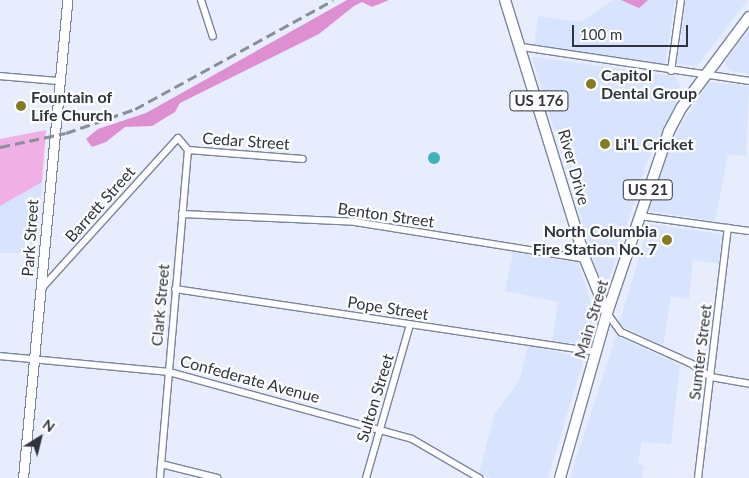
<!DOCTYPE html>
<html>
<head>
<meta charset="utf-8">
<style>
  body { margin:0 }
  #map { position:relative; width:749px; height:478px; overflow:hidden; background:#e7edfd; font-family:Lato,sans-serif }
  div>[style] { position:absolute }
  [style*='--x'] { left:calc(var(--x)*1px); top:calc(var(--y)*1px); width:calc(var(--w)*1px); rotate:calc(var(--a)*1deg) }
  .built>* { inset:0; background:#d8e4fd }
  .green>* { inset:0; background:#f0afe5 }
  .forest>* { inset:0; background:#dd8fd1 }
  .water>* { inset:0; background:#3eb2b9 }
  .round { border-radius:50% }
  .roads { filter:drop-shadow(1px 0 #7a849b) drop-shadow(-1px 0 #7a849b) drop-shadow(0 1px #7a849b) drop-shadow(0 -1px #7a849b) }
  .minor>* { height:6px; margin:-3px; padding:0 3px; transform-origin:3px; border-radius:3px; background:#fff }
  .tertiary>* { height:9px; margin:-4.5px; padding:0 4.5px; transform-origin:4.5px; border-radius:4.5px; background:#fff }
  .primary>* { height:10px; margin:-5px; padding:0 5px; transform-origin:5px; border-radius:5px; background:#fff }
  .rail>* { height:2.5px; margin-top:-1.25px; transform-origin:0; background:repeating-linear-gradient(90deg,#898e9b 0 10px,transparent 0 15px) }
  .dots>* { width:14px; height:14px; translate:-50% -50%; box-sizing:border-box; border:2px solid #fff; border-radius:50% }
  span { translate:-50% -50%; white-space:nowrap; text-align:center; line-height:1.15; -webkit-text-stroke:4.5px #fff; paint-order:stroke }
  .shield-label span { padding:1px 4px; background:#fff; border:1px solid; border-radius:4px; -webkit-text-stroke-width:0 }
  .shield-label { font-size:15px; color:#30343e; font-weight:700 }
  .poi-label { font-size:16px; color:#30343e; font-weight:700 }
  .left { translate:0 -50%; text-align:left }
  .right { translate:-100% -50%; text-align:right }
  .street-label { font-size:16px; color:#30343e }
  .north { position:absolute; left:15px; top:413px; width:50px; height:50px; -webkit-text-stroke:4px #fff; paint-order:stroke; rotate:36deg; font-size:14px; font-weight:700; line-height:20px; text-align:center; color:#30343e }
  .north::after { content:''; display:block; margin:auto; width:18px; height:22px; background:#30343e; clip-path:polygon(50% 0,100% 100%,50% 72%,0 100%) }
  .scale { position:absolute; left:572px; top:25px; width:116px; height:22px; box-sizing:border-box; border:2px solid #30343e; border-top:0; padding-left:6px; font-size:15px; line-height:18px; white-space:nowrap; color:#30343e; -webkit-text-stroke:4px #fff; paint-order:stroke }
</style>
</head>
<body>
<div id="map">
  <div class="built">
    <i style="clip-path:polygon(613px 0,675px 0,665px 65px,534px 45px,538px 16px,581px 22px)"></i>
    <i style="clip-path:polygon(686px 0,748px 0,697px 66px,677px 64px)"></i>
    <i style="clip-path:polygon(749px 30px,749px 74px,729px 71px,725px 62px)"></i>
    <i style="clip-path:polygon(532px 57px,675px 76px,682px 90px,646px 165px,609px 280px,600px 280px)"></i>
    <i style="clip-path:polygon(709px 82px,749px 86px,746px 156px,728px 154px,715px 221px,649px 211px,671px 140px)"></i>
    <i style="clip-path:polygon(42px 182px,37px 253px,0 253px,0 206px)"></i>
    <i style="clip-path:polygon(649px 224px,721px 234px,719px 264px,693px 260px,689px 299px,671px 296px,663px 346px,619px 324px)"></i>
    <i style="clip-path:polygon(513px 252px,578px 262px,596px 319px,588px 341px,582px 344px,552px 341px,558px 302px,505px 291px)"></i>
    <i style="clip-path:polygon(616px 336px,680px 365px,671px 444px,642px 442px,638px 465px,644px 465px,642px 478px,570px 478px)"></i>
    <i style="clip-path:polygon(528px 345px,584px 358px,548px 478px,491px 478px,479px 474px,494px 415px,519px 381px)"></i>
  </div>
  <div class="green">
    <i style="clip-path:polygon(46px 130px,42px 182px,0 206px,0 139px)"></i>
  </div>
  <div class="forest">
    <i style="clip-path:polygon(347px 0,389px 0,372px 7px,362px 2px,354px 6px,319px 34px,180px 103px,175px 112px,152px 126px,125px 127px,106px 142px,92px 147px,86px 139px,98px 129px,146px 113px)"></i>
    <i style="clip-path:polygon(621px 0,648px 0,639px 8px)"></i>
  </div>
  <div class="water">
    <i class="round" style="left:428px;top:152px;width:12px;height:12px"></i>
  </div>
  <div class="roads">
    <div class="minor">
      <i style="--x:201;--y:0;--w:38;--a:72"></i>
      <i style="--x:522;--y:47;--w:230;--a:8.5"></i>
      <i style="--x:671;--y:71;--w:72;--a:-82"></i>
      <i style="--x:0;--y:76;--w:58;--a:4.9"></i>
      <i style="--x:188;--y:150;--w:115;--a:4.5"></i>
      <i style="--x:182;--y:214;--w:173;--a:2.6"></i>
      <i style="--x:355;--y:222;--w:233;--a:9.1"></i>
      <i style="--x:640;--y:216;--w:110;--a:7.8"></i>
      <i style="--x:42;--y:288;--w:202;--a:-47.8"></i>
      <i style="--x:178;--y:138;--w:16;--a:50"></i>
      <i style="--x:188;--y:150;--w:329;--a:94.9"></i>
      <i style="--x:175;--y:289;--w:427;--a:8.5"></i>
      <i style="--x:607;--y:313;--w:24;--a:54"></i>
      <i style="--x:621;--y:332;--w:76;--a:24.2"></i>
      <i style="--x:690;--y:363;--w:25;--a:34"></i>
      <i style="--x:711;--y:377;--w:39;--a:10"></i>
      <i style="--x:0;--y:356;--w:170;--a:5.4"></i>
      <i style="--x:169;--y:372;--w:252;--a:15.4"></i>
      <i style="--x:412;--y:439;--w:78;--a:30.2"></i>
      <i style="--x:161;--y:464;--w:58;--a:14"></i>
      <i style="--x:366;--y:478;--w:159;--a:-74"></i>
      <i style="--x:698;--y:478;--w:252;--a:-83.2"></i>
    </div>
    <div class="tertiary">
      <i style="--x:23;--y:478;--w:480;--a:-84.7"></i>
    </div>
    <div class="primary">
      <i style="--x:505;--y:0;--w:271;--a:72.8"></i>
      <i style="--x:585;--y:259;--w:58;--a:67.8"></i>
      <i style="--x:560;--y:478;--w:172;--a:-74.1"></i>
      <i style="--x:607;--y:313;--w:192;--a:-71.2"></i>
      <i style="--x:669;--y:131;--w:27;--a:-62"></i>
      <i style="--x:682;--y:107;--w:112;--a:-53.3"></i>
    </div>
  </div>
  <div class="rail">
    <i style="--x:0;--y:147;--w:67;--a:-12"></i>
    <i style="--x:66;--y:133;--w:73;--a:-19.2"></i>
    <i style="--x:135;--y:109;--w:226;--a:-28.8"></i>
  </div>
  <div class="dots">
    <i style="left:591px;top:84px;background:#857a1f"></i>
    <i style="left:21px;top:106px;background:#857a1f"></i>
    <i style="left:605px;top:144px;background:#857a1f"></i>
    <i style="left:667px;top:240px;background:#857a1f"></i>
  </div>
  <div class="shield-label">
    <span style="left:539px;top:101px">US 176</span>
    <span style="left:648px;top:190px">US 21</span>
  </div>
  <div class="poi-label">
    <span class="left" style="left:601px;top:84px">Capitol<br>Dental Group</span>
    <span class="left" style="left:31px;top:106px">Fountain of<br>Life Church</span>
    <span class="left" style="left:615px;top:144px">Li'L Cricket</span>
    <span class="right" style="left:657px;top:240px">North Columbia<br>Fire Station No. 7</span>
  </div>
  <div class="street-label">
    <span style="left:246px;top:141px;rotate:4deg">Cedar Street</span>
    <span style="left:574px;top:167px;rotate:74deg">River Drive</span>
    <span style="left:100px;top:204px;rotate:-48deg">Barrett Street</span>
    <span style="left:386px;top:215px;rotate:8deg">Benton Street</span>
    <span style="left:30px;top:238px;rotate:-86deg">Park Street</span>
    <span style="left:160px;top:305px;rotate:-85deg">Clark Street</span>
    <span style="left:388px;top:308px;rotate:9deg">Pope Street</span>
    <span style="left:591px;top:319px;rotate:-73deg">Main Street</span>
    <span style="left:700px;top:352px;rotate:-83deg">Sumter Street</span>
    <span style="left:250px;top:379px;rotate:15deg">Confederate Avenue</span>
    <span style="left:375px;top:398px;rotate:-73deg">Sulton Street</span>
  </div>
  <div class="north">N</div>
  <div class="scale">100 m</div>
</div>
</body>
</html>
